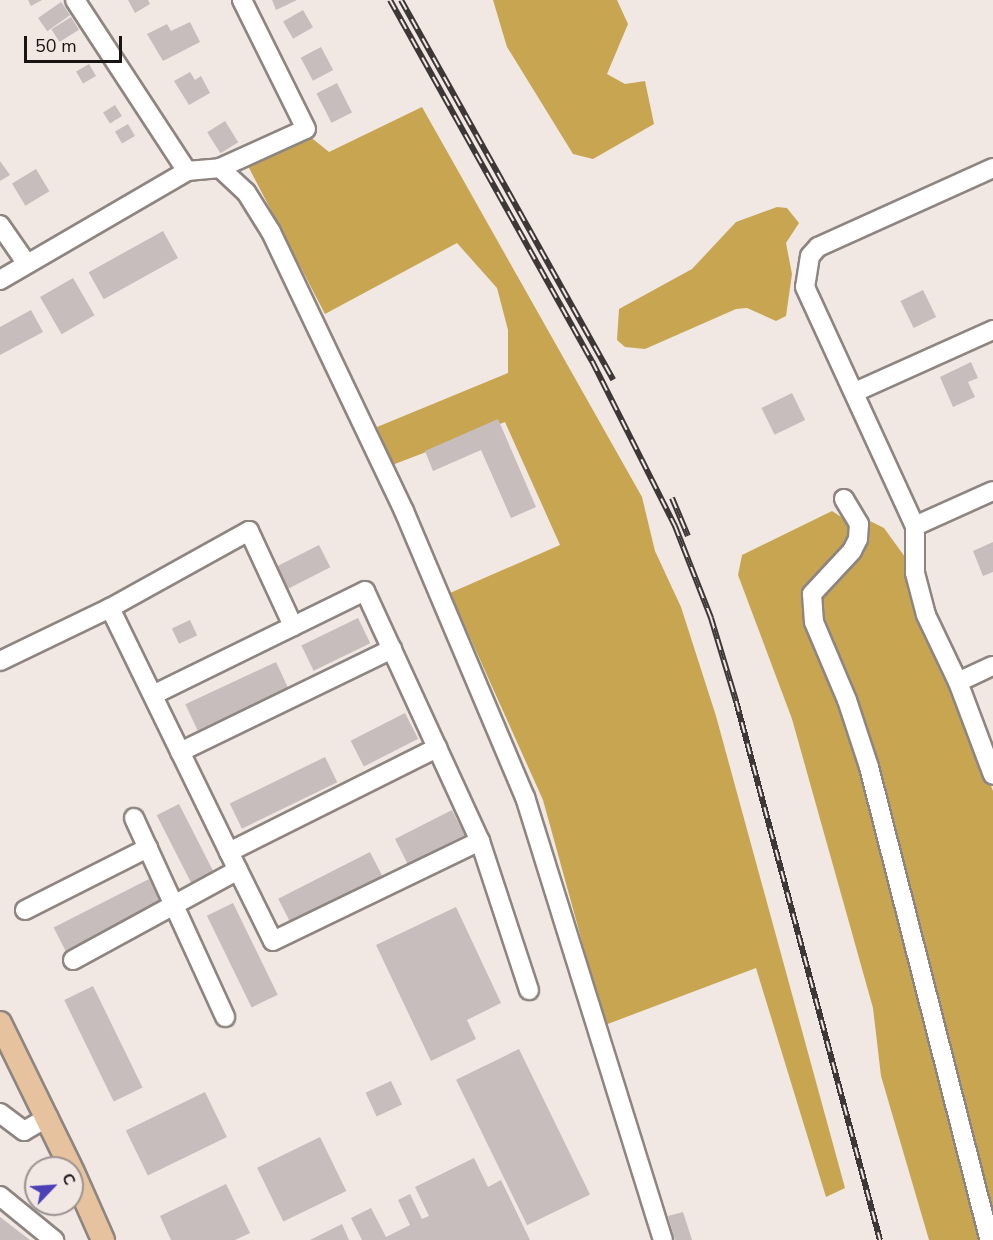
<!DOCTYPE html>
<html>
<head>
<meta charset="utf-8">
<style>
  body { margin:0 }
  #map { position:relative; width:993px; height:1240px; overflow:hidden; background:#f1e7e3; font-family:"Nunito Sans",sans-serif }
  div>[style] { position:absolute }
  [style*='--x'] { left:calc(var(--x)*1px); top:calc(var(--y)*1px); width:calc(var(--w)*1px); rotate:calc(var(--a)*1deg) }
  .forest>* { inset:0; background:#c8a651 }
  .building>* { inset:0; background:#c7bdbd; transform-origin:0 0 }
  .roads { filter:drop-shadow(2px 0 #8e8581) drop-shadow(-2px 0 #8e8581) drop-shadow(0 2px #8e8581) drop-shadow(0 -2px #8e8581) }
  .minor>* { height:18px; margin:-9px; padding:0 9px; transform-origin:9px; border-radius:9px; background:#fff }
  .major>* { height:22px; margin:-11px; padding:0 11px; transform-origin:11px; border-radius:11px; background:#e7c29e }
  .rail>* { height:6px; margin-top:-3px; transform-origin:0; background:repeating-linear-gradient(90deg,#f1e7e3 0 11px,#3d3837 0 22px); box-sizing:border-box; border-block:2px solid #3d3837 }
  span { translate:-50% -50%; white-space:nowrap; text-align:center; line-height:1.15; -webkit-text-stroke:4.5px #f1e7e3; paint-order:stroke }
  .north { position:absolute; left:24px; top:1156px; width:60px; height:60px; box-sizing:border-box; background:#f1e7e3; border:2px solid #9b9390; border-radius:50%; rotate:65deg; font-size:16px; font-weight:700; line-height:24px; text-align:center; color:#191514 }
  .north::after { content:''; display:block; margin:auto; width:21px; height:27px; background:#4c40b7; clip-path:polygon(50% 0,100% 100%,50% 72%,0 100%) }
  .scale { position:absolute; left:24px; top:36px; width:98px; height:27px; box-sizing:border-box; border:3px solid #191514; border-top:0; padding-left:8px; font-size:18px; line-height:21px; white-space:nowrap; color:#191514; -webkit-text-stroke:4px #f1e7e3; paint-order:stroke }
</style>
</head>
<body>
<div id="map">
  <div class="forest">
    <i style="clip-path:polygon(493px 0,617px 0,628px 24px,607px 74px,625px 84px,645px 81px,654px 124px,593px 159px,573px 154px,507px 47px)"></i>
    <i style="clip-path:polygon(422px 107px,642px 497px,655px 551px,681px 607px,716px 716px,845px 1188px,826px 1197px,756px 968px,605px 1025px,543px 800px,450px 593px,560px 545px,505px 422px,392px 465px,377px 427px,508px 373px,508px 330px,497px 288px,457px 243px,325px 314px,248px 166px,308px 135px,329px 152px)"></i>
    <i style="clip-path:polygon(777px 207px,787px 208px,799px 223px,786px 243px,792px 274px,786px 316px,776px 321px,747px 308px,736px 309px,645px 349px,625px 347px,617px 340px,619px 309px,692px 269px,736px 222px)"></i>
    <i style="clip-path:polygon(832px 511px,852px 524px,866px 519px,884px 528px,905px 557px,993px 791px,993px 1240px,929px 1240px,881px 1076px,873px 1008px,792px 719px,738px 575px,742px 555px)"></i>
  </div>
  <div class="building">
    <i style="clip-path:polygon(28px 0,42px 0,31px 6px)"></i>
    <i style="clip-path:polygon(128px 0,148px 0,150px 4px,135px 13px)"></i>
    <i style="clip-path:polygon(272px 0,297px 0,276px 10px)"></i>
    <i style="left:61px;top:2px;width:16px;height:28px;rotate:55deg"></i>
    <i style="left:303px;top:10px;width:20px;height:23px;rotate:60deg"></i>
    <i style="left:71px;top:17px;width:15px;height:23px;rotate:58deg"></i>
    <i style="clip-path:polygon(190px 22px,200px 42px,163px 61px,147px 34px,167px 24px,171px 31px)"></i>
    <i style="left:321px;top:47px;width:26px;height:23px;rotate:62deg"></i>
    <i style="left:89px;top:64px;width:14px;height:15px;rotate:60deg"></i>
    <i style="clip-path:polygon(190px 72px,195px 80px,201px 76px,210px 93px,189px 105px,174px 81px)"></i>
    <i style="left:337px;top:83px;width:33px;height:23px;rotate:63deg"></i>
    <i style="left:115px;top:105px;width:13px;height:14px;rotate:58deg"></i>
    <i style="left:225px;top:121px;width:25px;height:21px;rotate:58deg"></i>
    <i style="left:128px;top:124px;width:14px;height:15px;rotate:60deg"></i>
    <i style="clip-path:polygon(0 161px,10px 175px,0 181px)"></i>
    <i style="left:36px;top:169px;width:26px;height:28px;rotate:59deg"></i>
    <i style="left:163px;top:231px;width:31px;height:85px;rotate:61deg"></i>
    <i style="left:73px;top:278px;width:43px;height:38px;rotate:60deg"></i>
    <i style="left:923px;top:290px;width:30px;height:25px;rotate:64deg"></i>
    <i style="clip-path:polygon(31px 310px,43px 332px,0 355px,0 327px)"></i>
    <i style="clip-path:polygon(971px 362px,978px 378px,968px 382px,975px 397px,953px 407px,940px 377px)"></i>
    <i style="left:792px;top:393px;width:30px;height:34px;rotate:64deg"></i>
    <i style="clip-path:polygon(498px 419px,536px 507px,511px 518px,481px 450px,433px 471px,425px 451px)"></i>
    <i style="clip-path:polygon(993px 542px,993px 572px,983px 576px,973px 551px)"></i>
    <i style="left:319px;top:545px;width:25px;height:48px;rotate:63deg"></i>
    <i style="left:358px;top:618px;width:28px;height:63px;rotate:64deg"></i>
    <i style="left:190px;top:620px;width:17px;height:20px;rotate:65deg"></i>
    <i style="left:276px;top:662px;width:29px;height:100px;rotate:65deg"></i>
    <i style="left:405px;top:713px;width:29px;height:61px;rotate:63deg"></i>
    <i style="left:325px;top:757px;width:28px;height:106px;rotate:64deg"></i>
    <i style="left:179px;top:804px;width:76px;height:25px;rotate:63deg"></i>
    <i style="left:452px;top:810px;width:28px;height:64px;rotate:63deg"></i>
    <i style="left:370px;top:852px;width:29px;height:103px;rotate:63deg"></i>
    <i style="left:149px;top:879px;width:28px;height:107px;rotate:63deg"></i>
    <i style="left:233px;top:903px;width:102px;height:29px;rotate:64deg"></i>
    <i style="clip-path:polygon(456px 907px,501px 1003px,467px 1020px,476px 1039px,431px 1061px,376px 945px)"></i>
    <i style="left:93px;top:986px;width:113px;height:32px;rotate:64deg"></i>
    <i style="left:519px;top:1049px;width:162px;height:70px;rotate:64deg"></i>
    <i style="left:391px;top:1081px;width:26px;height:28px;rotate:65deg"></i>
    <i style="left:205px;top:1092px;width:50px;height:88px;rotate:64deg"></i>
    <i style="left:320px;top:1137px;width:60px;height:70px;rotate:64deg"></i>
    <i style="clip-path:polygon(474px 1158px,488px 1187px,501px 1180px,530px 1240px,362px 1240px,351px 1218px,371px 1208px,386px 1237px,410px 1225px,398px 1200px,410px 1194px,422px 1219px,429px 1216px,415px 1187px)"></i>
    <i style="clip-path:polygon(226px 1184px,250px 1233px,235px 1240px,171px 1240px,160px 1216px)"></i>
    <i style="clip-path:polygon(683px 1212px,692px 1240px,675px 1240px,668px 1216px)"></i>
    <i style="clip-path:polygon(0 1217px,30px 1240px,0 1240px)"></i>
    <i style="clip-path:polygon(342px 1224px,349px 1240px,310px 1240px)"></i>
  </div>
  <div class="roads">
    <div class="minor">
      <i style="--x:75;--y:0;--w:204;--a:56.8"></i>
      <i style="--x:220;--y:168;--w:94;--a:-24.4"></i>
      <i style="--x:306;--y:129;--w:144;--a:-116.4"></i>
      <i style="--x:993;--y:168;--w:192;--a:155.7"></i>
      <i style="--x:818;--y:247;--w:12;--a:132"></i>
      <i style="--x:810;--y:256;--w:31;--a:99"></i>
      <i style="--x:805;--y:287;--w:263;--a:65.3"></i>
      <i style="--x:915;--y:526;--w:47;--a:90"></i>
      <i style="--x:915;--y:573;--w:43;--a:75.3"></i>
      <i style="--x:926;--y:615;--w:74;--a:64.5"></i>
      <i style="--x:958;--y:682;--w:99;--a:69.4"></i>
      <i style="--x:0;--y:225;--w:47;--a:55.3"></i>
      <i style="--x:0;--y:280;--w:216;--a:-30.2"></i>
      <i style="--x:187;--y:171;--w:33;--a:-5"></i>
      <i style="--x:220;--y:168;--w:35;--a:43"></i>
      <i style="--x:246;--y:192;--w:47;--a:58"></i>
      <i style="--x:271;--y:232;--w:309;--a:64.5"></i>
      <i style="--x:404;--y:511;--w:311;--a:67.1"></i>
      <i style="--x:525;--y:797;--w:464;--a:72.7"></i>
      <i style="--x:855;--y:392;--w:151;--a:-24.2"></i>
      <i style="--x:844;--y:499;--w:29;--a:59"></i>
      <i style="--x:859;--y:524;--w:15;--a:94"></i>
      <i style="--x:858;--y:539;--w:13;--a:117"></i>
      <i style="--x:852;--y:551;--w:59;--a:132.9"></i>
      <i style="--x:812;--y:594;--w:28;--a:86"></i>
      <i style="--x:814;--y:622;--w:85;--a:67.1"></i>
      <i style="--x:847;--y:700;--w:71;--a:71.8"></i>
      <i style="--x:869;--y:767;--w:488;--a:75.7"></i>
      <i style="--x:915;--y:526;--w:85;--a:-24.2"></i>
      <i style="--x:110;--y:608;--w:159;--a:-29"></i>
      <i style="--x:249;--y:531;--w:105;--a:65.1"></i>
      <i style="--x:0;--y:661;--w:122;--a:-25.7"></i>
      <i style="--x:110;--y:608;--w:271;--a:64"></i>
      <i style="--x:229;--y:852;--w:99;--a:63.7"></i>
      <i style="--x:273;--y:941;--w:230;--a:-25.8"></i>
      <i style="--x:480;--y:841;--w:275;--a:-114.7"></i>
      <i style="--x:365;--y:591;--w:236;--a:153.9"></i>
      <i style="--x:958;--y:682;--w:38;--a:-25"></i>
      <i style="--x:180;--y:752;--w:236;--a:-25.9"></i>
      <i style="--x:134;--y:818;--w:219;--a:65.4"></i>
      <i style="--x:480;--y:841;--w:157;--a:71.8"></i>
      <i style="--x:229;--y:852;--w:233;--a:-26.6"></i>
      <i style="--x:25;--y:910;--w:138;--a:-26.8"></i>
      <i style="--x:73;--y:960;--w:188;--a:-28.6"></i>
      <i style="--x:0;--y:1113;--w:30;--a:37"></i>
      <i style="--x:24;--y:1131;--w:28;--a:-30"></i>
      <i style="--x:0;--y:1196;--w:70;--a:39.2"></i>
    </div>
    <div class="major">
      <i style="--x:0;--y:1023;--w:161;--a:63.9"></i>
      <i style="--x:72;--y:1170;--w:77;--a:66.1"></i>
    </div>
  </div>
  <div class="rail">
    <i style="--x:390;--y:0;--w:414;--a:60.8"></i>
    <i style="--x:592;--y:361;--w:185;--a:63.3"></i>
    <i style="--x:675;--y:526;--w:99;--a:68.6"></i>
    <i style="--x:711;--y:618;--w:87;--a:73.2"></i>
    <i style="--x:736;--y:701;--w:558;--a:75.04"></i>
    <i style="--x:401;--y:0;--w:435;--a:60.8"></i>
    <i style="--x:672;--y:498;--w:41;--a:67.2"></i>
  </div>
  <div class="north">С</div>
  <div class="scale">50 m</div>
</div>
</body>
</html>
